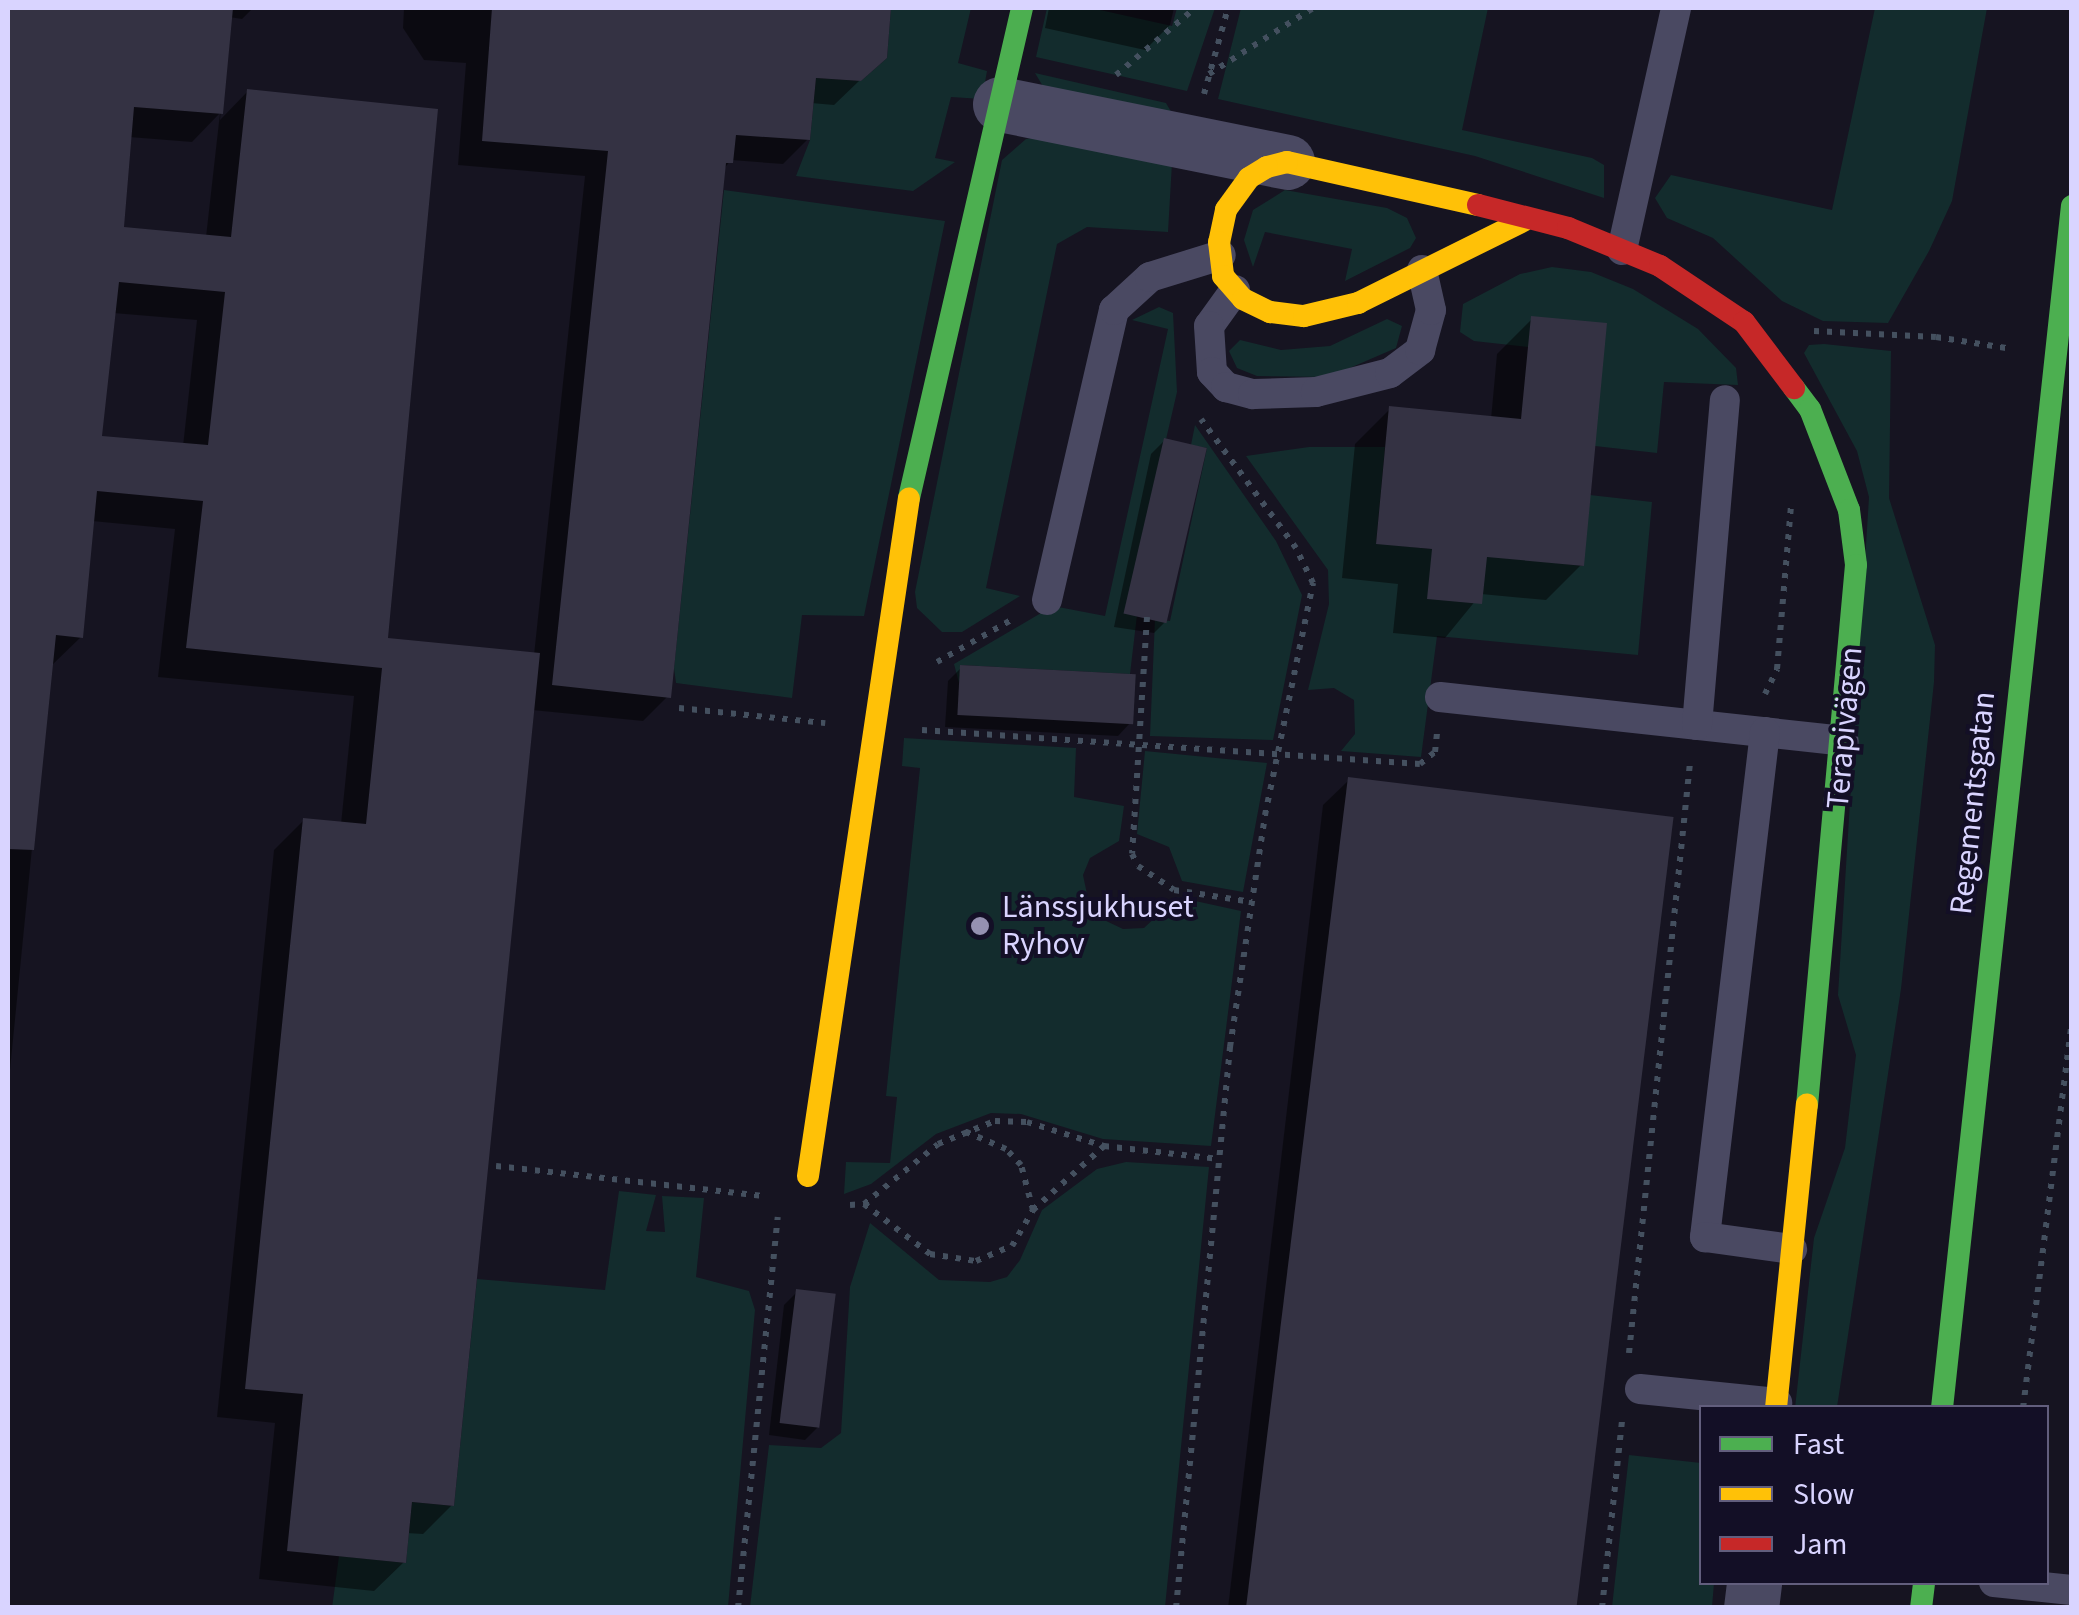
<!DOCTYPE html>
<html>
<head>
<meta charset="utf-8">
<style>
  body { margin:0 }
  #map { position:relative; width:2079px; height:1615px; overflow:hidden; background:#161421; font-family:"Source Sans 3",sans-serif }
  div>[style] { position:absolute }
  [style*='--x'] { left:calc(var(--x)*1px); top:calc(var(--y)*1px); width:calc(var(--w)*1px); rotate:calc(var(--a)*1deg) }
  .green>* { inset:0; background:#132c2d }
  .shadow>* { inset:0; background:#0007 }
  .building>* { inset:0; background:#343243; transform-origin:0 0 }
  .path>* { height:6px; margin-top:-3px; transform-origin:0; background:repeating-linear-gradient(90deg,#44505f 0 5px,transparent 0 13px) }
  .lane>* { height:30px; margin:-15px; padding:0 15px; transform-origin:15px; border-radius:15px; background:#4a4962 }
  .street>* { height:55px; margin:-27.5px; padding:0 27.5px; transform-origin:27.5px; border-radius:27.5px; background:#4a4962 }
  .fast>* { height:22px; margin:-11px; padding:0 11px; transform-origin:11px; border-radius:11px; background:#4caf50 }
  .slow>* { height:22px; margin:-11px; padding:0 11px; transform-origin:11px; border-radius:11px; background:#ffc107 }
  .jam>* { height:22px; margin:-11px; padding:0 11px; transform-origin:11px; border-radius:11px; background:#c62828 }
  .dots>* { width:28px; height:28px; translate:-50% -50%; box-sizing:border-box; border:5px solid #130f26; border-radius:50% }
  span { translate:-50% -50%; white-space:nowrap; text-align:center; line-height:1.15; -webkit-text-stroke:8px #130f26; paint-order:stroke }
  .street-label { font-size:32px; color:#d9d4ff }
  .poi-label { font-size:32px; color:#d9d4ff }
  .left { translate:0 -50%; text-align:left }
  .frame { position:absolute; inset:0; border:10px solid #d9d4ff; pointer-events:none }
  .legend { position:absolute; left:1699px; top:1405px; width:350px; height:180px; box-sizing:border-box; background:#130f26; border:2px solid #625e7d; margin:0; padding:12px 18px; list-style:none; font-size:30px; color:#d9d4ff }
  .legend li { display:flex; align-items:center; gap:20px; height:50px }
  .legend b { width:50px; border:2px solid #625e7d }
</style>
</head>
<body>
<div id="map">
  <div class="green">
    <i style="clip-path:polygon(891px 8px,971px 8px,958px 63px,987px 71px,982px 99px,951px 97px,935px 158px,955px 162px,913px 191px,796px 176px,810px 140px,816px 78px,861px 81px,887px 58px)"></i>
    <i style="clip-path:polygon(1047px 8px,1091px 8px,1172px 26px,1177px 8px,1215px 8px,1187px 91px,1036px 57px)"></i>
    <i style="clip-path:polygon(1241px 8px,1488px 8px,1462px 130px,1592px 158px,1604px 165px,1604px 198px,1475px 156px,1218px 99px)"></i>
    <i style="clip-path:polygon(1875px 8px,1987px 8px,1952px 201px,1929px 251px,1888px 323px,1823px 321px,1782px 301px,1713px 238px,1667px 218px,1655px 198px,1671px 175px,1832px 210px)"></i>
    <i style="clip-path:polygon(1035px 73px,1166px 103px,1173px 115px,1047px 93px)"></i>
    <i style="clip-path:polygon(1048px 135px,1172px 163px,1168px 232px,1087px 227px,1057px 244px,986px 588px,1020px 596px,962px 632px,942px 632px,917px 608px,915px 592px,1002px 160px,1026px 139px)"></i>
    <i style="clip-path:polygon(724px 190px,945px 221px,864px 616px,802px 615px,792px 698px,676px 683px,674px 668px)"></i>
    <i style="clip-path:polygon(1285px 190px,1387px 208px,1407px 218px,1416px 238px,1410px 248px,1345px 281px,1352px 249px,1265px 232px,1253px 267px,1244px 240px,1253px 210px)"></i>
    <i style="clip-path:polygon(1552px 267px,1591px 272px,1633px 289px,1698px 329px,1736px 368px,1738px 385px,1664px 382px,1657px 453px,1595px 446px,1528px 347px,1474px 341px,1460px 332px,1463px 304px,1520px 274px)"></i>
    <i style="clip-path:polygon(1159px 307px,1173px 313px,1177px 392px,1126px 612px,1137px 615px,1130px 674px,961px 665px,959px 683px,954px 664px,1053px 606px,1105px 616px,1168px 329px,1132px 320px)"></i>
    <i style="clip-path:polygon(1387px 319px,1402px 326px,1396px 348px,1329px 377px,1257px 376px,1237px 368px,1229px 351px,1240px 340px,1281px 350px,1330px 346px)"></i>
    <i style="clip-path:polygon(1824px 344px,1891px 351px,1889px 498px,1935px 645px,1934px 682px,1901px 989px,1837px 1407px,1795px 1408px,1814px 1238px,1845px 1148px,1856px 1055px,1838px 995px,1869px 497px,1857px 451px,1804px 353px,1809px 345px)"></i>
    <i style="clip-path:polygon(1195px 425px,1276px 541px,1302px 595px,1273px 740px,1150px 736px,1155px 619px,1170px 621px,1207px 448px,1191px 445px)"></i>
    <i style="clip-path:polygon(1309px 447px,1385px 447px,1376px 543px,1583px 566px,1590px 495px,1652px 502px,1638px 655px,1437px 636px,1421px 757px,1341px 751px,1355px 734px,1354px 700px,1334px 688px,1308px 690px,1329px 604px,1328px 570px,1246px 456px)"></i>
    <i style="clip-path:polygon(904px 738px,1076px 748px,1074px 797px,1124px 806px,1119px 841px,1090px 858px,1083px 875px,1088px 899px,1102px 919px,1123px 929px,1144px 928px,1177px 897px,1241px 911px,1211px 1146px,1103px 1139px,1021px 1114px,991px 1113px,936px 1134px,871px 1184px,844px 1194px,846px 1162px,890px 1163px,897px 1097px,886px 1096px,920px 768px,902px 766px)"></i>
    <i style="clip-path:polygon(1145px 751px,1267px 763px,1243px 892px,1182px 881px,1169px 847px,1137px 834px)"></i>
    <i style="clip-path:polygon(1126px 1162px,1209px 1167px,1165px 1607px,750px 1607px,769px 1445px,821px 1448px,841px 1433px,850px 1287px,870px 1223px,939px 1280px,990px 1282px,1007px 1277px,1020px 1260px,1042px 1210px,1097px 1169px)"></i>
    <i style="clip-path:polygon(619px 1191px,656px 1195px,646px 1231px,665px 1232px,662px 1196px,704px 1198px,696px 1277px,749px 1291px,755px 1310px,728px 1607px,332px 1608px,339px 1556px,406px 1563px,412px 1502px,454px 1506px,477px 1279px,605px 1290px)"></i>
    <i style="clip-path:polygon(1629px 1455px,1701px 1463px,1702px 1582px,1714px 1583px,1712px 1607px,1612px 1607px)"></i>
  </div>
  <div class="shadow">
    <i style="clip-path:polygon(evenodd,8px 8px,253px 8px,242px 19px,229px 17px,220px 120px,248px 91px,385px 640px,534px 655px,585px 176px,458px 165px,466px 63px,424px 60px,403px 28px,404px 8px,889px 8px,884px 57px,834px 105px,811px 103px,808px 139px,783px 164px,731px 160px,723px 170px,668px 696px,643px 721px,532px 710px,452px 1505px,423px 1534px,406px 1533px,404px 1562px,374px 1591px,259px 1579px,275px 1423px,217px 1417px,274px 850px,304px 820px,341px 824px,354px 696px,158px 677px,175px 529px,92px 521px,81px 637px,50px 667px,8px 1090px,8px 8px,220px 113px,206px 237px,121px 229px,129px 137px,192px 142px,220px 113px,8px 8px,113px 313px,197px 320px,183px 446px,99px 438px,113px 313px)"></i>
    <i style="clip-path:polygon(1049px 8px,1174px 8px,1170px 25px,1145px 50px,1045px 28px)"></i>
    <i style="clip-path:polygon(1532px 319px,1581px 565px,1546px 600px,1481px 594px,1445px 638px,1393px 633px,1398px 584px,1342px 578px,1355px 444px,1390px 409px,1491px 419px,1497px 354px)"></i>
    <i style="clip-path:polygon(1164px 441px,1167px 620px,1154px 633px,1114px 627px,1151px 454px)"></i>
    <i style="clip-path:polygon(961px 668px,1131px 722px,1118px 736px,945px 727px,948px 681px)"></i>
    <i style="clip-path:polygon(1349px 780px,1578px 1608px,1228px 1608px,1323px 805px)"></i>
    <i style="clip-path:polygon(797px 1292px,818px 1427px,805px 1440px,769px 1435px,784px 1305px)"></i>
  </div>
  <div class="building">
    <i style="clip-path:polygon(evenodd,8px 8px,233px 8px,223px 114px,134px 107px,124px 227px,231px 237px,247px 89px,438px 109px,388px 638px,540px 653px,454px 1506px,412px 1502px,406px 1563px,287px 1551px,303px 1394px,245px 1389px,303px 818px,366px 824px,382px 668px,186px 648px,203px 501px,97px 491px,83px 638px,56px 635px,34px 850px,8px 849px,8px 8px,119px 282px,225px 292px,208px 445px,102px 436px,119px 282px)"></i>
    <i style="clip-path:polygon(492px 8px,891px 8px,887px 58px,861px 81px,816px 78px,810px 140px,736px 135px,733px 163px,726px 163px,671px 698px,552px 685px,608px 151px,482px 141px)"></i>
    <i style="clip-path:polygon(1531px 316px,1607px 323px,1584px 566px,1487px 557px,1482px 604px,1427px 599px,1432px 549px,1376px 544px,1389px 406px,1521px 419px)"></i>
    <i style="left:1164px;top:438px;width:44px;height:180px;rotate:13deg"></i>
    <i style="left:960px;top:665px;width:176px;height:50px;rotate:3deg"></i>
    <i style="left:1348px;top:777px;width:328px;height:837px;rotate:7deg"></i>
    <i style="left:796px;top:1289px;width:40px;height:135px;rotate:7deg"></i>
  </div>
  <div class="path">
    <i style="--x:1209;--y:74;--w:123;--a:-32.4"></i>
    <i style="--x:1116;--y:75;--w:104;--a:-40.3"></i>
    <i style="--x:1204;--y:94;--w:89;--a:-74.4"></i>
    <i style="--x:1814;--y:331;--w:122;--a:2.8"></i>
    <i style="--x:1936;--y:337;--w:71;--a:8.9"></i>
    <i style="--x:1147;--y:617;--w:237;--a:93.6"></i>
    <i style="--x:1132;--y:854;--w:13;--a:63"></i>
    <i style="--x:1138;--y:866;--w:43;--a:33.7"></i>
    <i style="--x:1174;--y:890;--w:79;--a:8.7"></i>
    <i style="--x:937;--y:662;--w:87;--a:-29.5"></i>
    <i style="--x:1765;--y:694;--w:28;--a:-64"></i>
    <i style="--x:1777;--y:669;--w:164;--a:-85.1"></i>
    <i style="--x:679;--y:708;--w:147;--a:5.9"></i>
    <i style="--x:922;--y:730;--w:499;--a:3.9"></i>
    <i style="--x:1420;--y:764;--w:19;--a:-39"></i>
    <i style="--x:1435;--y:752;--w:19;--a:-84"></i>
    <i style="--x:496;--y:1166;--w:269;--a:6.4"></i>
    <i style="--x:864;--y:1204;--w:83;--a:37.1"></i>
    <i style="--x:930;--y:1254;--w:47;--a:8.7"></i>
    <i style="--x:976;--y:1261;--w:39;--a:-23"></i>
    <i style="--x:1012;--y:1246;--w:42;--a:-59.7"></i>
    <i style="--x:1033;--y:1210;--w:47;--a:-104.9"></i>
    <i style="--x:1021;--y:1165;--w:22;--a:-133"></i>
    <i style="--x:1006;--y:1149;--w:46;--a:-156.8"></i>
    <i style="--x:850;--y:1205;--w:14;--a:-4"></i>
    <i style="--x:864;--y:1204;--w:95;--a:-39"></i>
    <i style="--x:938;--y:1144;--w:61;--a:-22"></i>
    <i style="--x:995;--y:1121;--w:32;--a:2"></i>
    <i style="--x:1027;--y:1122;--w:81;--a:17.3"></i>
    <i style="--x:1104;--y:1146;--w:116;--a:6.4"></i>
    <i style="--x:1033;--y:1210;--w:96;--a:-42"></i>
    <i style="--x:1629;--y:1353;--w:593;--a:-84.1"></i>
    <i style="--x:2023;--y:1408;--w:389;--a:-82.8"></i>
    <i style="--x:738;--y:1608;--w:393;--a:-84.2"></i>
    <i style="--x:1176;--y:1608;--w:564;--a:-84.5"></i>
    <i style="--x:1230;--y:1047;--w:235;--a:-81.4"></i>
    <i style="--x:1265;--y:815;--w:237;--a:-78.3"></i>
    <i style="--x:1313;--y:583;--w:39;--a:-116"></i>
    <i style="--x:1296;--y:548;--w:160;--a:-126.4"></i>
    <i style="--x:1602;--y:1608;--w:189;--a:-83.9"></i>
  </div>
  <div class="lane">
    <i style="--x:1622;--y:250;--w:248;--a:-77.4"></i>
    <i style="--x:1235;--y:290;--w:44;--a:125.8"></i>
    <i style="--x:1209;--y:326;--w:46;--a:86.3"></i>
    <i style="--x:1212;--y:372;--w:21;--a:47"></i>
    <i style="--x:1226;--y:387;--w:28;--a:15"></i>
    <i style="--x:1253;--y:394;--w:63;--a:-1.8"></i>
    <i style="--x:1316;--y:392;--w:76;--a:-14.4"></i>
    <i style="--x:1390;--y:373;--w:38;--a:-37"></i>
    <i style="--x:1420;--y:350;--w:41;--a:-74.6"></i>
    <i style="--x:1431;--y:310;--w:41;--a:-102.7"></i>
    <i style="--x:1047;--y:600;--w:298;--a:-77"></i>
    <i style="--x:1114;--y:310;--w:49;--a:-42.5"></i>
    <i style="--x:1150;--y:277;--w:74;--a:-17.2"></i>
    <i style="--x:1440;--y:697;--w:406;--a:6.2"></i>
    <i style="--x:1697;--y:725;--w:326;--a:-85.1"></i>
    <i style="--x:1765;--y:732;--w:509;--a:96.78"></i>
    <i style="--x:1705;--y:1237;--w:88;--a:7.9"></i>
    <i style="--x:1640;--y:1389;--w:138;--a:5.8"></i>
    <i style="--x:1994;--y:1582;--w:78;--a:5.9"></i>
  </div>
  <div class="street">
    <i style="--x:1000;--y:104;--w:293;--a:11.4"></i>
    <i style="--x:1751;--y:1608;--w:26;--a:-83"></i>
  </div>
  <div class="fast">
    <i style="--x:1794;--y:388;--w:26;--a:53"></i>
    <i style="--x:1810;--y:409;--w:108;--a:68.9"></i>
    <i style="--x:1849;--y:510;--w:55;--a:82.7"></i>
    <i style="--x:1856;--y:565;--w:542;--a:95.18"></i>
    <i style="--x:909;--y:498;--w:503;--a:-77.01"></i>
    <i style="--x:1942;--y:1408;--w:1209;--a:-83.83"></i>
    <i style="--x:1921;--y:1608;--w:26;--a:-83"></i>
  </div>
  <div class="slow">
    <i style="--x:1478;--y:205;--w:196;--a:-167.3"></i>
    <i style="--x:1287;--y:162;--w:21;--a:166"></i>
    <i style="--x:1267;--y:167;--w:21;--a:149"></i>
    <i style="--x:1249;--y:178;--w:39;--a:126"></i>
    <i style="--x:1226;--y:210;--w:33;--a:102"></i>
    <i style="--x:1219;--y:242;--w:34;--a:83"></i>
    <i style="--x:1223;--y:276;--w:30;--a:49"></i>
    <i style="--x:1243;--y:299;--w:30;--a:26"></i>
    <i style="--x:1270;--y:312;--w:34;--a:7"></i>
    <i style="--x:1304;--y:316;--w:56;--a:-13.5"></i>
    <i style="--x:1358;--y:303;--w:184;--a:-26.4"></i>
    <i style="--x:808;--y:1176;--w:685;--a:-81.53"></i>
    <i style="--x:1776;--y:1408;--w:305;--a:-84.2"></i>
  </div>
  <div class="jam">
    <i style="--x:1478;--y:205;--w:93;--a:14.3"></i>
    <i style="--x:1568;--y:228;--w:100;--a:22.4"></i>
    <i style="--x:1660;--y:266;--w:101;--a:33.7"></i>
    <i style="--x:1744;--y:322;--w:83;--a:52.9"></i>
  </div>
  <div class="dots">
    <i style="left:980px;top:926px;background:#9591b1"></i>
  </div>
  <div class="street-label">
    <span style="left:1845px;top:728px;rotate:-85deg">Terapivägen</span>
    <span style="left:1973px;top:803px;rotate:-84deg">Regementsgatan</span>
  </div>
  <div class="poi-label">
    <span class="left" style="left:1002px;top:926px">Länssjukhuset<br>Ryhov</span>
  </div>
  <div class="frame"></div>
  <ul class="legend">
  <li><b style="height:12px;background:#4caf50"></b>Fast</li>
  <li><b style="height:12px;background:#ffc107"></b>Slow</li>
  <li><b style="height:12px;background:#c62828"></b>Jam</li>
  </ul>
</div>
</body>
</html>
